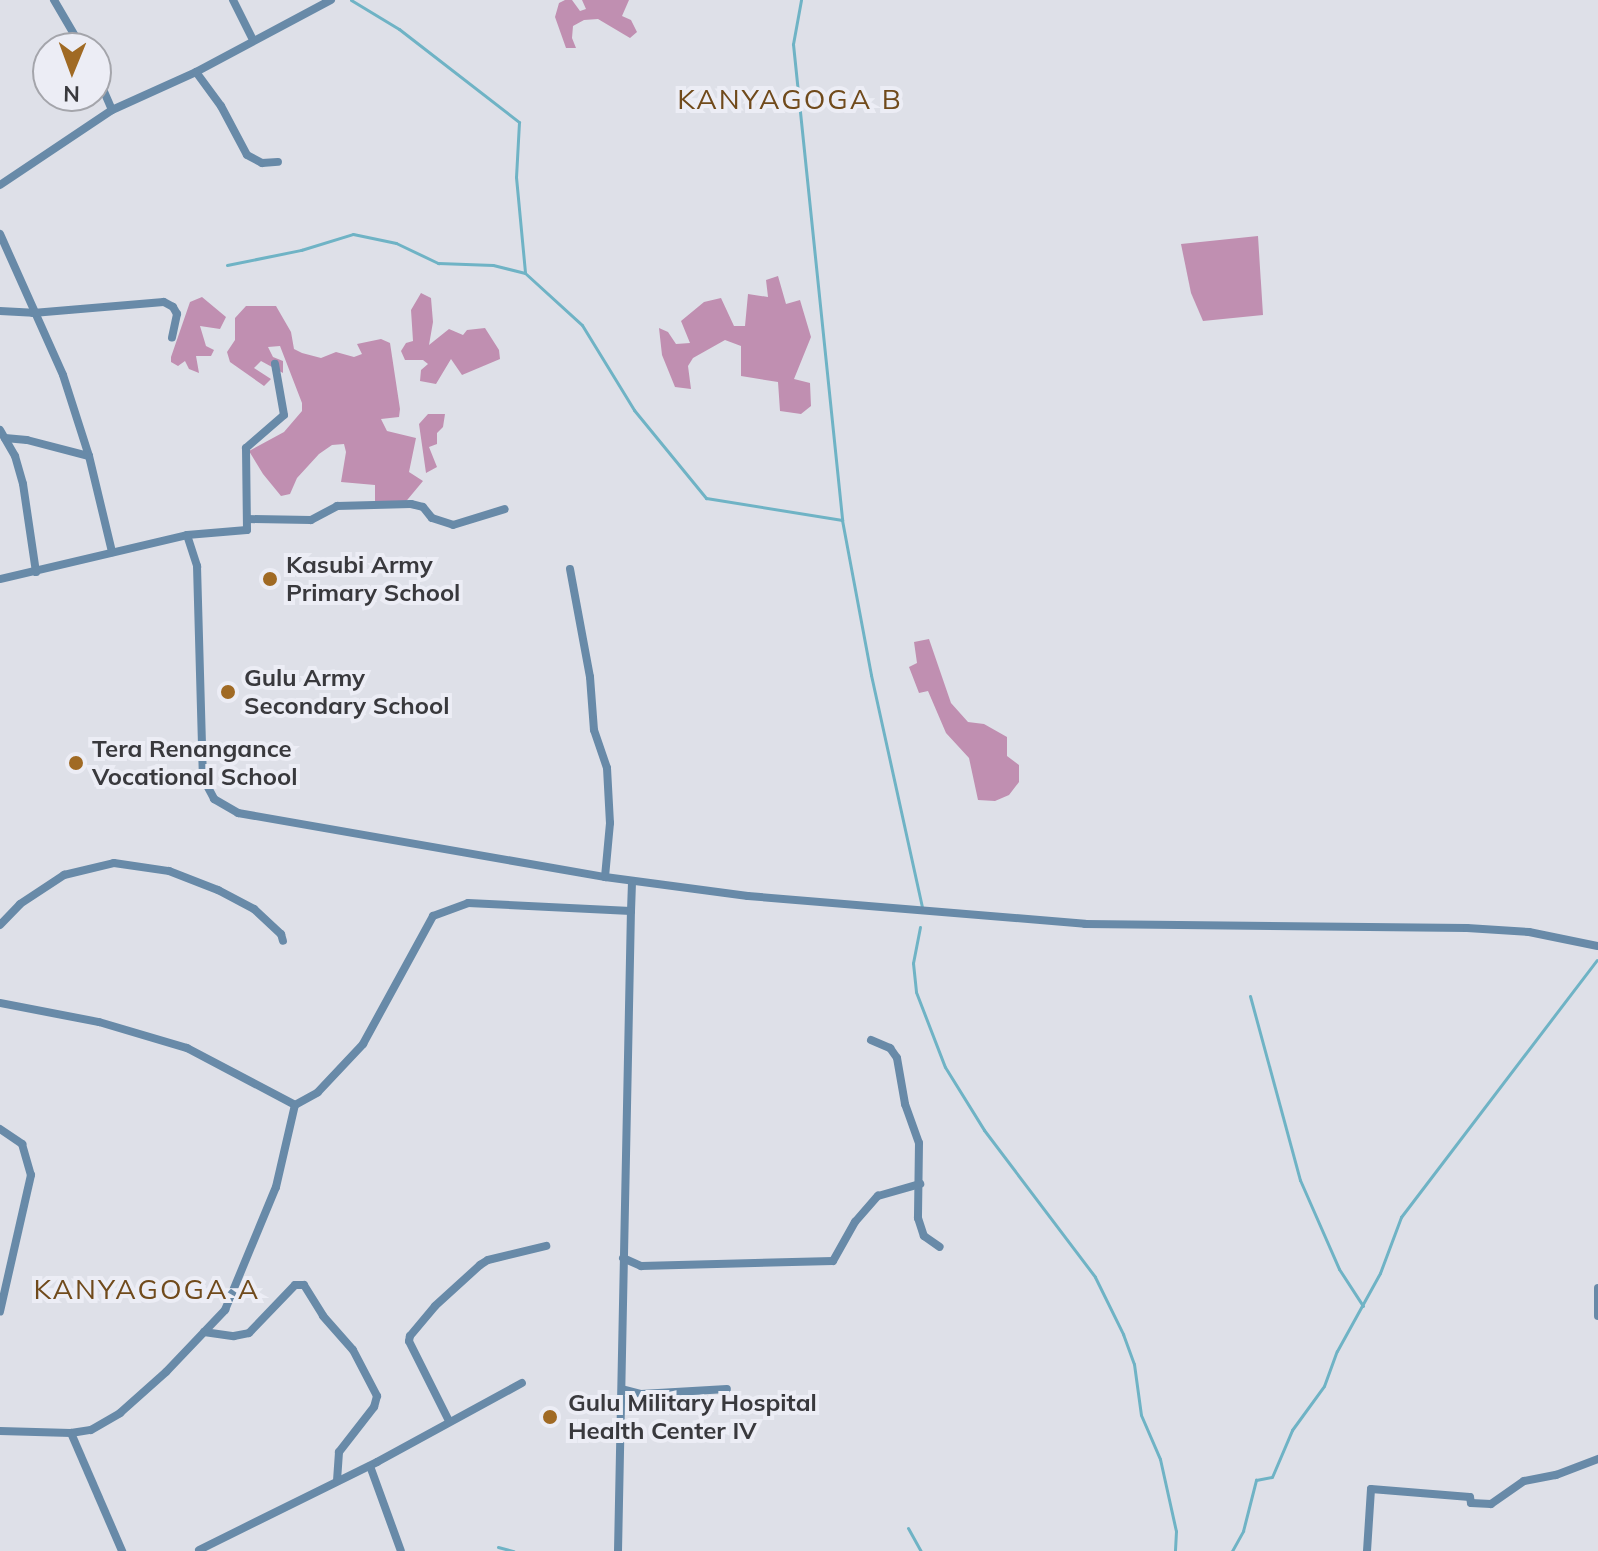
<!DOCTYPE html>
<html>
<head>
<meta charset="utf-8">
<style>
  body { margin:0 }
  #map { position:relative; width:1598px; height:1551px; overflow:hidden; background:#dee0e8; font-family:Mulish,sans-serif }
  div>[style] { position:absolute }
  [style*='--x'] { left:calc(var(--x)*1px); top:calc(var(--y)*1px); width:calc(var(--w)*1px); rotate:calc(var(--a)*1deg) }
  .forest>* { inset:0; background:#c08fb1 }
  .stream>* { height:3px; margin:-1.5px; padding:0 1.5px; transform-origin:1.5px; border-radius:1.5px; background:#6fb3c5 }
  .minor>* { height:8px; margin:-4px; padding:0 4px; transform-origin:4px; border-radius:4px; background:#688aa8 }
  .dots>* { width:22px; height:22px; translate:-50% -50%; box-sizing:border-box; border:4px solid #ecedf5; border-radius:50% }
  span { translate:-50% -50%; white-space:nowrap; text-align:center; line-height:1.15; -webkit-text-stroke:8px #ecedf5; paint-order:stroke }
  .poi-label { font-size:24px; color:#39393d; font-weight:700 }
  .left { translate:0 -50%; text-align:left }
  .quarter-label { font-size:28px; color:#704a1b; letter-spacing:2px }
  .north { position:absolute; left:32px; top:32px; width:80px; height:80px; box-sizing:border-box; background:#ecedf5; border:2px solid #a4a5ab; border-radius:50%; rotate:181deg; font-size:22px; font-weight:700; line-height:32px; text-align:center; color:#39393d }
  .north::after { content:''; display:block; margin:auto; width:28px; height:36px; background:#a06a24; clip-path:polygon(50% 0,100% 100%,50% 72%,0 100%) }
</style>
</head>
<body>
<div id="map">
  <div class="forest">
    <i style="clip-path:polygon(565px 0,572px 0,580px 11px,586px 9px,582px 0,629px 0,622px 16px,631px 20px,637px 32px,630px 38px,598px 19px,584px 20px,573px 26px,572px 38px,576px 48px,566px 48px,555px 17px,559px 3px)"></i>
    <i style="clip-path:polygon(1258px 236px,1263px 315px,1203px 321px,1191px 293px,1181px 244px)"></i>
    <i style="clip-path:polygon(778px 276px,786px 304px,800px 300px,811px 337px,794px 379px,810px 383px,811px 406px,801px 414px,780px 411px,778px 382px,741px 376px,741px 346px,725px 340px,693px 358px,688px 366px,691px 389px,675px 387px,662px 355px,659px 328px,668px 332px,676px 344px,690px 343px,681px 321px,704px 302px,721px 298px,734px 326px,745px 326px,748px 294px,768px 297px,766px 280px)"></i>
    <i style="clip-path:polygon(421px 293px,431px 298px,433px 322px,429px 345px,449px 329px,463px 335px,467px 330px,485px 328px,499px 350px,500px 359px,462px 375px,451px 359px,436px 384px,420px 381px,421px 370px,428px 364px,423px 360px,405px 360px,401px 351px,406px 343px,413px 341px,411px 310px)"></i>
    <i style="clip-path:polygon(202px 297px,226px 317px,220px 329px,200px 326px,206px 346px,214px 350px,211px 356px,196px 356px,199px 373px,189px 369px,185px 361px,178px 366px,171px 362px,171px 357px,190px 302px)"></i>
    <i style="clip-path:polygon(246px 306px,276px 306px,291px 332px,294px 349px,302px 353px,321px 358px,336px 352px,354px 357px,362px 354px,357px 344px,381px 339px,390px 343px,400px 409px,399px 417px,381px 419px,387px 431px,416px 438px,409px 472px,423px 481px,403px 505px,375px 507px,375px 485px,341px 482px,346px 452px,344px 444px,332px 445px,319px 454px,297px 478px,290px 494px,281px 496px,263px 474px,249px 451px,284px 432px,302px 411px,302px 403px,280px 346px,268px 347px,273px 357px,283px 361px,283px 373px,261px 361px,254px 368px,271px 379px,264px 386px,230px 362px,227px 352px,235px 340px,235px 318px)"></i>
    <i style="clip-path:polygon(428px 414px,445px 414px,443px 427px,437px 433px,437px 444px,429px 447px,437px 467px,426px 473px,419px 424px)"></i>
    <i style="clip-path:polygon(929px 639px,951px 703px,968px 722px,984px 724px,1007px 737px,1007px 756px,1019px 765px,1019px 782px,1009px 795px,995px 801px,978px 800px,969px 758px,946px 733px,928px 691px,919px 693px,909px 667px,917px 663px,914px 642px)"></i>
  </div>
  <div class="stream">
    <i style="--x:351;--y:0;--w:56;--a:31.1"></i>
    <i style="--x:399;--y:29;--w:152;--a:37.8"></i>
    <i style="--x:519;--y:122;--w:55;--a:93.1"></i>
    <i style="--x:516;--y:177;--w:96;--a:84.6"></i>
    <i style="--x:801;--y:0;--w:45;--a:100.3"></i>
    <i style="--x:793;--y:44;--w:479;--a:84.1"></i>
    <i style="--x:842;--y:520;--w:158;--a:79.4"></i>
    <i style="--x:871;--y:675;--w:237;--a:77.6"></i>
    <i style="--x:227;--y:265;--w:76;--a:-11.5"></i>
    <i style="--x:301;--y:250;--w:54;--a:-17.1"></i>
    <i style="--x:353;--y:234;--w:44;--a:11.8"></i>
    <i style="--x:396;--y:243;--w:47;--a:25.5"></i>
    <i style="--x:438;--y:263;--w:55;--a:2.1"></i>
    <i style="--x:493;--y:265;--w:33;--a:14"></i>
    <i style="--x:525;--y:273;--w:77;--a:42.4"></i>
    <i style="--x:582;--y:325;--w:100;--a:58.5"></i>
    <i style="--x:634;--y:410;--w:114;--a:50.7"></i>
    <i style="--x:706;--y:498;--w:138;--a:9.2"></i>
    <i style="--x:920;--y:927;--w:37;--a:101"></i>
    <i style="--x:913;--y:963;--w:29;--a:84"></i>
    <i style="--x:916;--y:992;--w:80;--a:68.9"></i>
    <i style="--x:945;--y:1067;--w:74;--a:58.2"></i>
    <i style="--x:984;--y:1130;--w:184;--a:52.9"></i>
    <i style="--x:1095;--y:1277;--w:64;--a:63.8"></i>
    <i style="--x:1123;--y:1334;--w:32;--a:70"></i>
    <i style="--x:1134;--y:1364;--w:51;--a:82.2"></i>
    <i style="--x:1141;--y:1415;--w:48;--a:66.6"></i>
    <i style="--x:1160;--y:1459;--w:74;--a:77.5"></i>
    <i style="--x:1176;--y:1531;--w:20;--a:93"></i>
    <i style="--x:1250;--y:996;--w:191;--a:74.8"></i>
    <i style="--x:1300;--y:1180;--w:97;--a:66.3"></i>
    <i style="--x:1339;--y:1269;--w:44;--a:57"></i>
    <i style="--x:908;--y:1528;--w:26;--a:61"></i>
    <i style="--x:498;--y:1547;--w:16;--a:15"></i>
    <i style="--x:1232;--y:1551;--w:23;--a:-61"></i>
    <i style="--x:1243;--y:1531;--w:53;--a:-75.7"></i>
    <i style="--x:1256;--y:1480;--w:16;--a:-11"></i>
    <i style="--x:1272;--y:1477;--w:51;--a:-66.9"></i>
    <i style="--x:1292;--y:1430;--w:54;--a:-54"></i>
    <i style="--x:1324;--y:1386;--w:37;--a:-70"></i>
    <i style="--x:1337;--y:1351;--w:89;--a:-61.1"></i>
    <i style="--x:1380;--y:1273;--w:60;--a:-69.4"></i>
    <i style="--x:1401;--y:1217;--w:323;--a:-52.7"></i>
  </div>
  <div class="minor">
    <i style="--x:54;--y:0;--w:56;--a:59.7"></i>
    <i style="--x:233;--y:0;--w:45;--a:63.4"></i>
    <i style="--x:196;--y:72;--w:42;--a:53.7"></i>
    <i style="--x:221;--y:106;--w:55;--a:62"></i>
    <i style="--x:247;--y:155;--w:17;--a:28"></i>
    <i style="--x:262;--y:163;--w:16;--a:-4"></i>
    <i style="--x:96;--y:73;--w:40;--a:66.6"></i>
    <i style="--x:0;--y:185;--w:135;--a:-33.8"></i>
    <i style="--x:112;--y:110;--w:92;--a:-24.3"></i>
    <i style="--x:196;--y:72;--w:153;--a:-28.1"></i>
    <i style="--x:0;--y:234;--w:154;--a:65.9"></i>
    <i style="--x:63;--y:375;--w:85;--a:72.2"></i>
    <i style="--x:89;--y:456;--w:99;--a:76.5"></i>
    <i style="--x:0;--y:311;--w:33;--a:3"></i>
    <i style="--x:33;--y:313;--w:131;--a:-4.8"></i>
    <i style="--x:164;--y:302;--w:10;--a:29"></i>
    <i style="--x:173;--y:307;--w:8;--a:60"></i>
    <i style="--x:177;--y:314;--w:24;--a:102"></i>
    <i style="--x:0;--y:430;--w:30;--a:60"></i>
    <i style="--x:15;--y:456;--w:29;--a:74"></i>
    <i style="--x:23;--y:484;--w:89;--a:81.6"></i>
    <i style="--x:5;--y:438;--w:22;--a:5"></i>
    <i style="--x:27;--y:440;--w:64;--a:14.5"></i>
    <i style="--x:247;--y:519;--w:64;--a:0.9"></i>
    <i style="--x:311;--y:520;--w:30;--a:-28"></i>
    <i style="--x:337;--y:506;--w:74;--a:-1.5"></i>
    <i style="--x:411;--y:504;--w:12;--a:14"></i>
    <i style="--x:423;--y:507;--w:14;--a:51"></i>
    <i style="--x:432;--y:518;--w:22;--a:18"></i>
    <i style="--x:453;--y:525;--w:54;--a:-17.1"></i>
    <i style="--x:187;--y:535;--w:60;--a:-4.8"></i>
    <i style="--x:247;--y:530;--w:82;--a:-90.7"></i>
    <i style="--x:246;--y:448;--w:50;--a:-41"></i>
    <i style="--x:284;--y:415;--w:52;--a:-100"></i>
    <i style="--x:570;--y:569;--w:110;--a:79.5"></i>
    <i style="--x:590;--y:677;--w:53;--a:85.7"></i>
    <i style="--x:594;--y:730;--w:40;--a:71.1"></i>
    <i style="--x:607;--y:768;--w:55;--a:86.9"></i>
    <i style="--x:610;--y:823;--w:54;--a:95.3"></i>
    <i style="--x:0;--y:579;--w:192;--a:-13.2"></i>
    <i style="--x:187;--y:535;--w:33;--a:72"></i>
    <i style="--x:197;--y:566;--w:212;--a:88.4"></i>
    <i style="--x:203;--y:778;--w:24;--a:62"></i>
    <i style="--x:214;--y:799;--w:28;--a:30"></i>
    <i style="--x:238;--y:813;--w:373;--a:9.9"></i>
    <i style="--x:605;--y:877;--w:144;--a:7.6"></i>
    <i style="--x:748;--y:896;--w:338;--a:4.7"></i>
    <i style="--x:1085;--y:924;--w:382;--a:0.6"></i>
    <i style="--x:1467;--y:928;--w:62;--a:3.7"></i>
    <i style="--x:1529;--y:932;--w:70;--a:11.5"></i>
    <i style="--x:0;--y:925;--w:29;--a:-46"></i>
    <i style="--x:20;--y:904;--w:53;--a:-33.4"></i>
    <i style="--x:64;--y:875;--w:51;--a:-13.5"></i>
    <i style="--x:114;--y:863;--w:56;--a:8.3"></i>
    <i style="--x:169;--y:871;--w:53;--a:21.2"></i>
    <i style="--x:218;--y:890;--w:41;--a:27.8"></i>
    <i style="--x:254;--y:909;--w:37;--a:43"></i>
    <i style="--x:281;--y:934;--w:7;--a:74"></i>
    <i style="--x:0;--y:1003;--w:101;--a:10.9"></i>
    <i style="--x:99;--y:1022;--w:92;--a:16.5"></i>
    <i style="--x:187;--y:1048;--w:122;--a:27.8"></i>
    <i style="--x:871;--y:1040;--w:21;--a:23"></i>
    <i style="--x:890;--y:1048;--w:12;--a:55"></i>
    <i style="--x:897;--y:1058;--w:47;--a:80.1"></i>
    <i style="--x:905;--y:1104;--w:41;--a:70.3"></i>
    <i style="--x:919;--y:1143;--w:75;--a:90.8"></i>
    <i style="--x:918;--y:1218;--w:19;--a:72"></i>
    <i style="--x:924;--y:1236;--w:19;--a:35"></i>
    <i style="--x:0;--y:1129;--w:27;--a:34"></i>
    <i style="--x:22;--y:1144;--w:32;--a:74"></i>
    <i style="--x:31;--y:1175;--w:140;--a:102.8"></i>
    <i style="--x:623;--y:1258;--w:20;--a:24"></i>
    <i style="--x:641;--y:1266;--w:192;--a:-1.5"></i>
    <i style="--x:833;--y:1261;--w:45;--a:-60.6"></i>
    <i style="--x:855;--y:1222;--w:35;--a:-49"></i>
    <i style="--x:878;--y:1196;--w:44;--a:-15.9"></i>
    <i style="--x:1598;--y:1288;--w:28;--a:90"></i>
    <i style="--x:204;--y:1332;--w:30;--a:8"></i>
    <i style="--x:234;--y:1336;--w:15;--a:-11"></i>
    <i style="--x:249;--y:1333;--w:66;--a:-46.2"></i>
    <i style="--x:295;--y:1285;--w:9;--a:0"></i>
    <i style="--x:304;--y:1285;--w:36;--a:58"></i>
    <i style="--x:323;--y:1316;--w:45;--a:48.6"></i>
    <i style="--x:353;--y:1350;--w:52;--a:62.4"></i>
    <i style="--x:377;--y:1396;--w:11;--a:105"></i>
    <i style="--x:374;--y:1407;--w:57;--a:127.9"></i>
    <i style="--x:339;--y:1452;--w:28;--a:94"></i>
    <i style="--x:622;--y:1389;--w:20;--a:15"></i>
    <i style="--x:641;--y:1394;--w:86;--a:-3.3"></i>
    <i style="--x:449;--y:1421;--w:89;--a:-116.6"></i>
    <i style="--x:409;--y:1341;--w:5;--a:-79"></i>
    <i style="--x:410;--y:1336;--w:39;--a:-50"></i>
    <i style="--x:435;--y:1306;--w:61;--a:-42.3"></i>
    <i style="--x:480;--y:1265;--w:9;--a:-32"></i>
    <i style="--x:488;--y:1260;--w:60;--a:-13.6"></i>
    <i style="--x:0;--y:1431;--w:71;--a:1.6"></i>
    <i style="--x:71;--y:1433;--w:129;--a:66.6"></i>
    <i style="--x:71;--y:1433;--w:20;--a:-9"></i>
    <i style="--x:91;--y:1430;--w:34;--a:-30"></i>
    <i style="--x:120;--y:1413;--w:62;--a:-41.7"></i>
    <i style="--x:166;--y:1372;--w:86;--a:-46.4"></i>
    <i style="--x:225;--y:1310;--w:133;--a:-67.5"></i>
    <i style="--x:276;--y:1187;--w:84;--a:-77"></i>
    <i style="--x:295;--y:1105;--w:26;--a:-29"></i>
    <i style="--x:318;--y:1092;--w:66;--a:-46.8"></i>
    <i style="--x:363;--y:1044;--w:146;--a:-61.3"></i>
    <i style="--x:433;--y:916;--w:37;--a:-20"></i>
    <i style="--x:468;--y:903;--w:163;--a:2.8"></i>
    <i style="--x:631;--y:911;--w:29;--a:-88"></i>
    <i style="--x:370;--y:1466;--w:90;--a:70"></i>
    <i style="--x:199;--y:1550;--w:199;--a:-26.3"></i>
    <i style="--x:377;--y:1462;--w:165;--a:-28.6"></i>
    <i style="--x:618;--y:1551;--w:640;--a:-88.84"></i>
    <i style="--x:1367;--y:1551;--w:62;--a:-86.3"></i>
    <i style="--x:1371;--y:1489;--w:99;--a:4.6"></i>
    <i style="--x:1470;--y:1497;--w:6;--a:81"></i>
    <i style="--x:1471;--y:1503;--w:20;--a:3"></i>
    <i style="--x:1491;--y:1504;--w:40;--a:-34.9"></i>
    <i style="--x:1524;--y:1481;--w:33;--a:-11"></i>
    <i style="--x:1556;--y:1475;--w:45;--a:-20.9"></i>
  </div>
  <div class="dots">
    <i style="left:270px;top:579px;background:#a06a24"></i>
    <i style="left:228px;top:692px;background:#a06a24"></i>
    <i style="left:76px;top:763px;background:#a06a24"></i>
    <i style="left:550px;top:1417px;background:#a06a24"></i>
  </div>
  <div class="poi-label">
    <span class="left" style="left:286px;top:579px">Kasubi Army<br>Primary School</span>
    <span class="left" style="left:244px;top:692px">Gulu Army<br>Secondary School</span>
    <span class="left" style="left:92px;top:763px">Tera Renangance<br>Vocational School</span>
    <span class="left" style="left:568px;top:1417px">Gulu Military Hospital<br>Health Center IV</span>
  </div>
  <div class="quarter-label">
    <span style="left:790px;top:99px">KANYAGOGA B</span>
    <span style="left:147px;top:1289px">KANYAGOGA A</span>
  </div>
  <div class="north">N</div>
</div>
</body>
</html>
